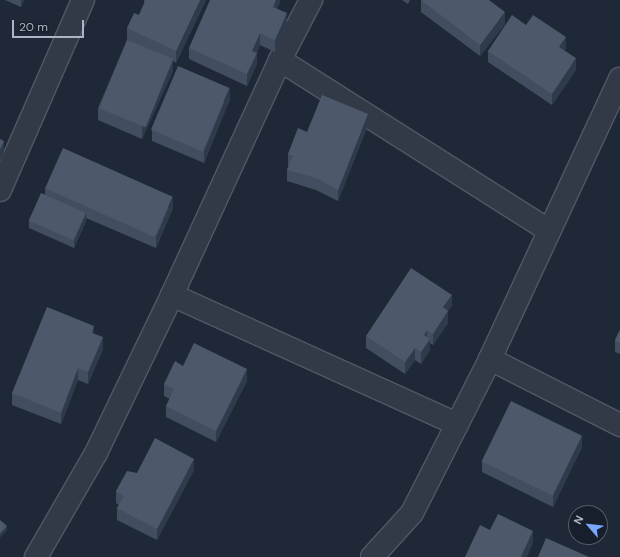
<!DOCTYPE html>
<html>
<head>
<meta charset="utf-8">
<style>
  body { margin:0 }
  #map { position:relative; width:620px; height:557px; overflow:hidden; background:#1f2837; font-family:"DM Sans",sans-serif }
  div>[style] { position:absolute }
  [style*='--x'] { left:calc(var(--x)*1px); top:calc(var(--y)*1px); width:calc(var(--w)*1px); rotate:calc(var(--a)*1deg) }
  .roads { filter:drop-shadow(1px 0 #505766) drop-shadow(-1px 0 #505766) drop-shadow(0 1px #505766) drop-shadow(0 -1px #505766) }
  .minor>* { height:22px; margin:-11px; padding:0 11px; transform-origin:11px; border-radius:11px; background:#323a48 }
  .wall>* { inset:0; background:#424e60 }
  .shaded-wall>* { inset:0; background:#2f3a4b }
  .building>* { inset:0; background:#4d596b; transform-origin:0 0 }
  span { translate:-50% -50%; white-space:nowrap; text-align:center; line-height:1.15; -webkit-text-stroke:4px #181f2c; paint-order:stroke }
  .north { position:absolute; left:568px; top:505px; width:40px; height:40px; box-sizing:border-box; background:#181f2c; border:1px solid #535b69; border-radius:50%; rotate:298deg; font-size:11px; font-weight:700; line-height:16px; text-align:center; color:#acb4c5 }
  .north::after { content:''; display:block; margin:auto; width:14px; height:18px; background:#7aa6fc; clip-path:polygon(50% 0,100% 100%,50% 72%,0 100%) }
  .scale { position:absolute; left:12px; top:20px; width:72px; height:18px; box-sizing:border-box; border:2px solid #acb4c5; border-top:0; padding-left:5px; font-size:12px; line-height:14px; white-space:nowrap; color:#acb4c5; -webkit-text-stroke:3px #181f2c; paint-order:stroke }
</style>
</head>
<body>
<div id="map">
  <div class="roads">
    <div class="minor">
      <i style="--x:280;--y:60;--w:319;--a:32.4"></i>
      <i style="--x:0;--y:190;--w:207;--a:-66.4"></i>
      <i style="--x:172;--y:295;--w:313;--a:24.4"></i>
      <i style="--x:490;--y:359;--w:146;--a:26.9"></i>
      <i style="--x:36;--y:557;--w:120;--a:-60"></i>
      <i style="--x:96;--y:453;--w:175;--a:-64.3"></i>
      <i style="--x:172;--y:295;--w:259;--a:-65.3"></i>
      <i style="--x:280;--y:60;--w:68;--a:-62.7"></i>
      <i style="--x:372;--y:557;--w:59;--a:-47.7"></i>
      <i style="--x:412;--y:513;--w:173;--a:-63.1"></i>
      <i style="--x:490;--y:359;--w:309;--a:-65.1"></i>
    </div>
  </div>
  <div class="wall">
    <i style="clip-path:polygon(5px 0,24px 0,21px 7px)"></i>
    <i style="clip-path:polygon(144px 0,206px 0,176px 63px,173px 61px,173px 71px,142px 139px,98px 120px,98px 108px,127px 40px,127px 28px,139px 15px,144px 3px)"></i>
    <i style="clip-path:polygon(280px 0,280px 2px,277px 8px,287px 25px,275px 52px,260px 45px,257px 53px,257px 64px,247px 86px,189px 59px,189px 48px)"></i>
    <i style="clip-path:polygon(402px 0,410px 0,408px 4px)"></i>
    <i style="clip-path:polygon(421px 0,505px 24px,480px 56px,421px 12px)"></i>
    <i style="clip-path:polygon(526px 25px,566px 49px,564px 50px,576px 70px,552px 105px,488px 62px,488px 51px)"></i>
    <i style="clip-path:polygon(230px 99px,204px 163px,152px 141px,152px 130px)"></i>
    <i style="clip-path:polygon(368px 125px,338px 201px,316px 190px,287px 181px,287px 170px,289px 166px,288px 166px,288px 154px,307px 132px)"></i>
    <i style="clip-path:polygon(45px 188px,173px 208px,156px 248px,86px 218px,86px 221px,74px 248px,29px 228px,29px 220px,45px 195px)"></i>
    <i style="clip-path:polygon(452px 306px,448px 311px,448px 323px,433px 345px,430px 343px,430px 350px,421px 364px,415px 360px,405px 374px,366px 348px,366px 336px)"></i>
    <i style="clip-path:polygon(620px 330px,620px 354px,615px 352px,615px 340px)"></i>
    <i style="clip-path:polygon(94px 334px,103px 349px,88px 384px,78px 380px,61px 424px,12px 405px,12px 393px)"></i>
    <i style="clip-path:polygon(183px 366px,247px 381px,216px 442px,166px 417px,166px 406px,170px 399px,164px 396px,164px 384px)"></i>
    <i style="clip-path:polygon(582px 447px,553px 507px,482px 472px,482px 461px)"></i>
    <i style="clip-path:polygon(194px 470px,157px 540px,117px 520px,117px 508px,119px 505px,116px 503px,116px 491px)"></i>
  </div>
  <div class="shaded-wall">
    <i style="clip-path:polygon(21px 0,24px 0,21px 7px)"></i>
    <i style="clip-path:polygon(200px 0,206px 0,176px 63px,176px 51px)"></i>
    <i style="clip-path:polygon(276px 0,280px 0,280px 2px,273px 18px,273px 7px)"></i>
    <i style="clip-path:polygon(505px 12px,505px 24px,480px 56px,480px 45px)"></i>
    <i style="clip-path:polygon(287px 13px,287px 25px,275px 52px,275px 40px)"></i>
    <i style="clip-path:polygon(260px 33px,260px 45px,257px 53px,257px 64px,247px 86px,247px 74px,252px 51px)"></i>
    <i style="clip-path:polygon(566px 37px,566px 49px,559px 58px,559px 47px)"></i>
    <i style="clip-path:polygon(576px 58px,576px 70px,552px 105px,552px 94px)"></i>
    <i style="clip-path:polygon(173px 59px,173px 71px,142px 139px,142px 127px)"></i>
    <i style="clip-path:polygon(230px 88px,230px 99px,204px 163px,204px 151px)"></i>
    <i style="clip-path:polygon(368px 114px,368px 125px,338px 201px,338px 190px)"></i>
    <i style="clip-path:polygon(4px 141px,4px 153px,0 161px,0 150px)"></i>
    <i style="clip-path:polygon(173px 197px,173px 208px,156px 248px,156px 237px)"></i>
    <i style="clip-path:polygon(86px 213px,86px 221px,74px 248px,74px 240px)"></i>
    <i style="clip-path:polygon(452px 295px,452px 306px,448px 311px,448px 323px,433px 345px,433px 334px,443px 307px)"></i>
    <i style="clip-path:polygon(94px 326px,94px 338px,92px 333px)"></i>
    <i style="clip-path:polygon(427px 330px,427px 341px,424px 335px)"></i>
    <i style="clip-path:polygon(103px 337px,103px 349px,88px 384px,88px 372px)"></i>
    <i style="clip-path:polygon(430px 339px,430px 350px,421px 364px,421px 352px)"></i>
    <i style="clip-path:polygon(415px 348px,415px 360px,405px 374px,405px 362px)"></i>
    <i style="clip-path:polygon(78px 368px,78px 380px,61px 424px,61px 413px)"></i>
    <i style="clip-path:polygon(247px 369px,247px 381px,216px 442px,216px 431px)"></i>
    <i style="clip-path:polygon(582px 435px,582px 447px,553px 507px,553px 495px)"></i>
    <i style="clip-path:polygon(194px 459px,194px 470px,157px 540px,157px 529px)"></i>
    <i style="clip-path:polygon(7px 526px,7px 530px,0 538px,0 534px)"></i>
    <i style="clip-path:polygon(533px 531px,533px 543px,527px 557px,521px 557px)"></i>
  </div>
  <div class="building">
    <i style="clip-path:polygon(146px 0,200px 0,176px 51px,127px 28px,134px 13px,139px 15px)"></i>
    <i style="clip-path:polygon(210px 0,276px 0,273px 7px,287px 13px,275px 40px,260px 33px,252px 51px,257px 53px,247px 74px,189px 48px)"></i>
    <i style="clip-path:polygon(421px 0,489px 0,505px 12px,480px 45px)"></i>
    <i style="clip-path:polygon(512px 15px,526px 25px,533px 15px,566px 37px,559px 47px,576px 58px,552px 94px,488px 51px)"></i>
    <i style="left:127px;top:40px;width:50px;height:74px;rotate:22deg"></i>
    <i style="left:178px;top:66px;width:56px;height:69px;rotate:23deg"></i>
    <i style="clip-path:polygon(322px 95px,368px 114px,338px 190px,316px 178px,287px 170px,293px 156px,288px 154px,298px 128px,307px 132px)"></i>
    <i style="clip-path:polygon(0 139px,4px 141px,0 150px)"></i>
    <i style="left:63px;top:148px;width:120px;height:44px;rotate:24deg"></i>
    <i style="left:41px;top:193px;width:49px;height:30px;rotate:24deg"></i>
    <i style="clip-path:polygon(411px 268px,452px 295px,443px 307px,448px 311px,433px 334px,427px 330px,424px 335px,430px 339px,421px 352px,415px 348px,405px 362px,366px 336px)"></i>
    <i style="clip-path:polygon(47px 307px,94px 326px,92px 333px,103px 337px,88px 372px,78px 368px,61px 413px,12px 393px)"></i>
    <i style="clip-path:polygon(620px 330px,620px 343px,615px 340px)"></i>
    <i style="clip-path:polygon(194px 343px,247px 369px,216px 431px,166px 406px,174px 389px,164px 384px,175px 361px,183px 366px)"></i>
    <i style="left:511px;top:401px;width:79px;height:67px;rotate:26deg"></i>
    <i style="clip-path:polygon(155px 438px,194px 459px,157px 529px,117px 508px,124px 496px,116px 491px,127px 471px,137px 473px)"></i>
    <i style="clip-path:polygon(498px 514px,533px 531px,521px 557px,465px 557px,480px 525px,490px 530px)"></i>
    <i style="clip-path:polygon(0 520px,7px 526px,0 534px)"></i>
    <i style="clip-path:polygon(546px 538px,589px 557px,538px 557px)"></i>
  </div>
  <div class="north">N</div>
  <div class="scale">20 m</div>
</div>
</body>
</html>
